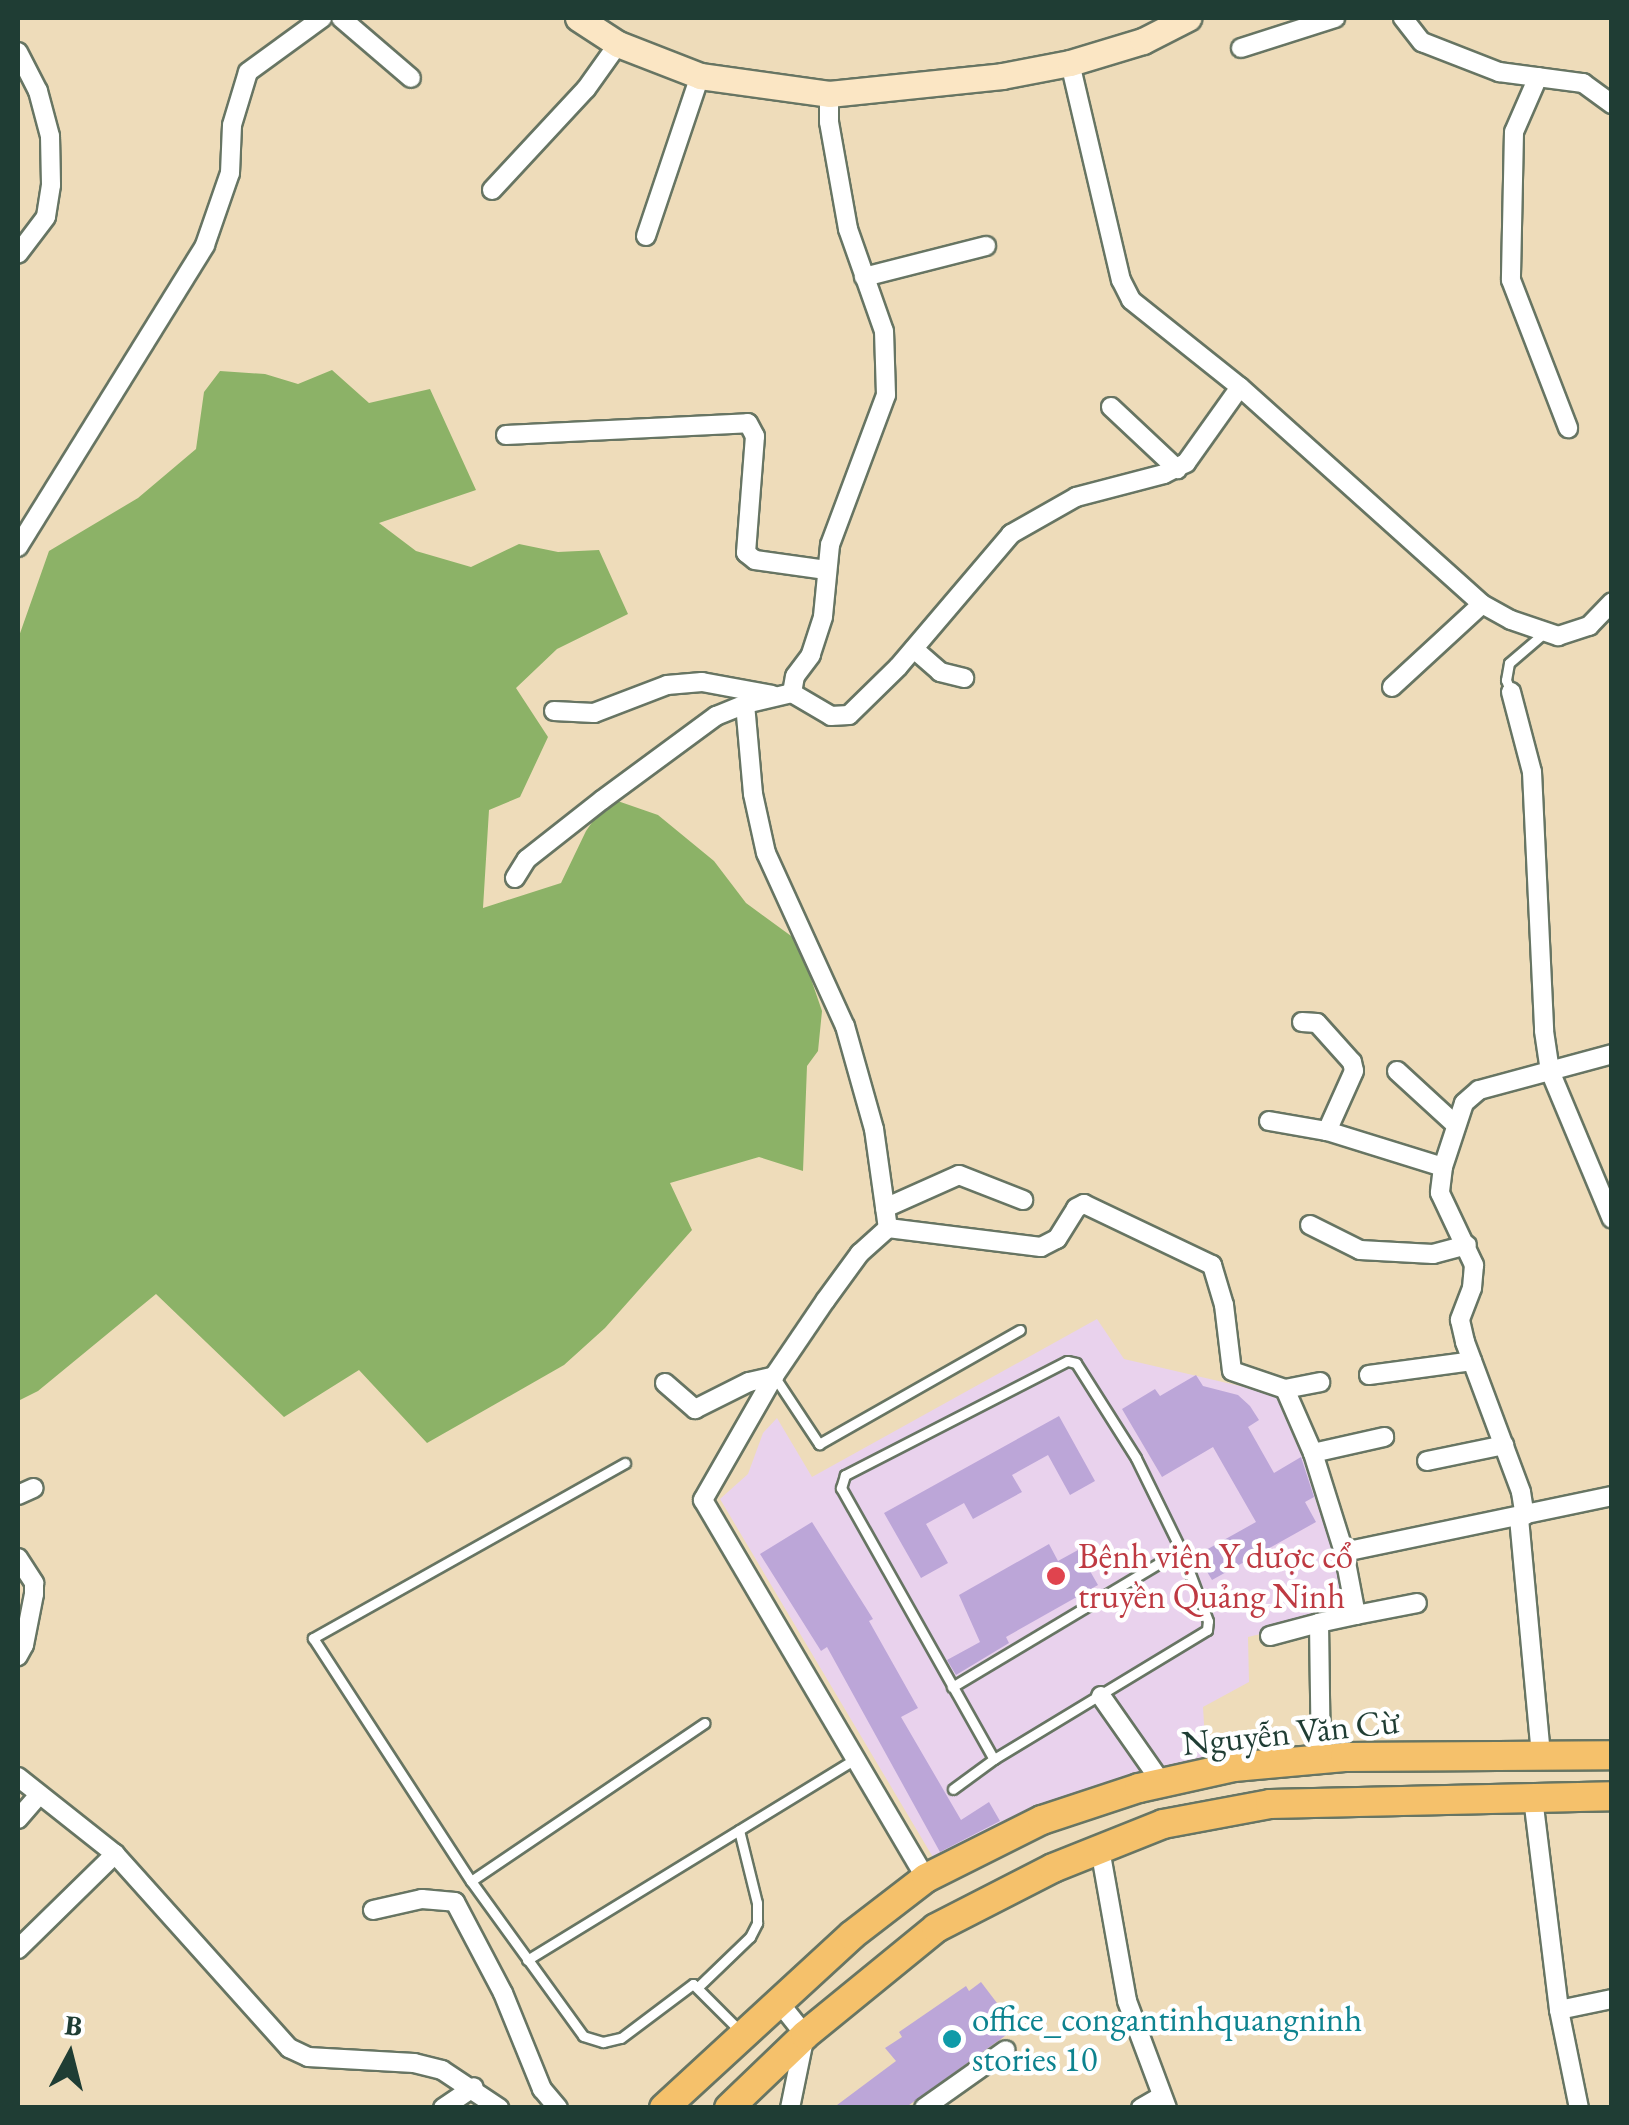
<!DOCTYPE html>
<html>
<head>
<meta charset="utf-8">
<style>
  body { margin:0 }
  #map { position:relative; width:1629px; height:2125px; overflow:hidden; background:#eedcba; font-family:"EB Garamond",serif }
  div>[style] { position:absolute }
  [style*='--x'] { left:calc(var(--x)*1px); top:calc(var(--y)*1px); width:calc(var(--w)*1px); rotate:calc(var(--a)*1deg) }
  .built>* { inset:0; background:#e9d2ed }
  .forest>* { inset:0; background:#8cb267 }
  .building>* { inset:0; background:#bca6d8 }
  .roads { filter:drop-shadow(2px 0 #677563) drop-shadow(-2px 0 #677563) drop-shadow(0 2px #677563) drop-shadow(0 -2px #677563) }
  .service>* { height:9px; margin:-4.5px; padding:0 4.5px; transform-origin:4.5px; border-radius:4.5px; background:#fff }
  .minor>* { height:18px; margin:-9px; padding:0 9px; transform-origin:9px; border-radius:9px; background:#fff }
  .secondary>* { height:25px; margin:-12.5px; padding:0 12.5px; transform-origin:12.5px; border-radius:12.5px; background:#fbe6c4 }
  .primary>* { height:28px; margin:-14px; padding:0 14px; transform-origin:14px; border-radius:14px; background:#f5c16b }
  .dots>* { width:28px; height:28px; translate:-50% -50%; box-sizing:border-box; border:5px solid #fff; border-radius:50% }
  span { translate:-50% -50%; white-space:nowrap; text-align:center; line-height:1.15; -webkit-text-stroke:9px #fff; paint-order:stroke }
  .health-label { font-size:35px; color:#be3a42 }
  .left { translate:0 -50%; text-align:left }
  .street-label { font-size:35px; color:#1f3d34 }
  .culture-label { font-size:35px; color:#0d838f }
  .frame { position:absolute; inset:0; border:20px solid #1f3d34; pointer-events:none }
  .north { position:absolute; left:20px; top:2005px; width:100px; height:100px; -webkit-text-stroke:8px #fff; paint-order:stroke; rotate:7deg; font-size:28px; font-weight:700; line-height:40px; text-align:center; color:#1f3d34 }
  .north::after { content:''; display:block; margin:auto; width:35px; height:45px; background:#1f3d34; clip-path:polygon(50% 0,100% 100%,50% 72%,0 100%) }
</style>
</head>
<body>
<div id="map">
  <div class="built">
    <i style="clip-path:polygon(1097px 1319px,1124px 1359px,1283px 1396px,1327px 1511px,1352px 1612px,1248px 1637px,1249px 1682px,1203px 1707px,1206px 1757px,1054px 1803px,937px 1864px,720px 1499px,748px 1474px,763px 1433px,777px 1418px,812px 1477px)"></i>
  </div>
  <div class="forest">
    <i style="clip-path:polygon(332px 370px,369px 403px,430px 389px,476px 490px,379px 523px,416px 551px,471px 567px,519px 544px,558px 552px,599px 550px,628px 614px,557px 649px,516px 688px,548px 737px,520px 797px,489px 810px,483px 908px,561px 883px,586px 831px,609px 798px,658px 815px,714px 861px,746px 903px,798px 941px,822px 1011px,818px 1051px,807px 1066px,803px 1171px,759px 1157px,670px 1183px,692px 1230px,605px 1328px,564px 1365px,427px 1443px,359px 1370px,284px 1417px,156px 1294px,38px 1391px,18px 1401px,18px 639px,49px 551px,138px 498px,196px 449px,204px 392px,220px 371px,265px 374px,298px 384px)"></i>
  </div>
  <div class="building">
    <i style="clip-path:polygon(1196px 1375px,1203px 1386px,1238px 1395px,1250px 1406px,1259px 1420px,1248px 1427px,1274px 1473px,1301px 1457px,1314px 1497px,1305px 1502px,1316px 1522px,1212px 1580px,1197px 1555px,1256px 1522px,1213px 1447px,1162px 1477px,1122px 1409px,1155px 1389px,1160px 1396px)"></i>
    <i style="clip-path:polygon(1059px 1416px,1095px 1481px,1070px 1495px,1048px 1455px,1012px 1475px,1022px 1492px,973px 1519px,964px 1503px,926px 1524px,948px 1563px,921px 1578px,884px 1513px)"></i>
    <i style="clip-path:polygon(812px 1522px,873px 1619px,869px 1621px,918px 1708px,901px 1717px,961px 1820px,989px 1802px,1000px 1821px,940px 1852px,827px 1647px,821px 1651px,760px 1554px)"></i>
    <i style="clip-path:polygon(1049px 1544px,1058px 1561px,1078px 1550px,1098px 1585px,1006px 1637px,1009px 1643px,956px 1675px,947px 1660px,980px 1642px,959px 1595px)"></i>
    <i style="clip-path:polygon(981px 1982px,1016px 2028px,905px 2108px,833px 2108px,896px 2061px,885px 2048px,902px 2037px,899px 2032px,966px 1986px,969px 1991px)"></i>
  </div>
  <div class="roads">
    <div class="service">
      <i style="--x:1511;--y:692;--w:13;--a:-113"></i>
      <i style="--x:1506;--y:680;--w:17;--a:-80"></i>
      <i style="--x:1509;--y:663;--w:46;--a:-40.6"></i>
      <i style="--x:774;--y:1376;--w:82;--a:56.5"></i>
      <i style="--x:819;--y:1444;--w:231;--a:-29.6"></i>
      <i style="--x:625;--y:1463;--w:358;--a:150.7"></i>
      <i style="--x:313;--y:1638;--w:290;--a:57"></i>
      <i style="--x:471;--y:1881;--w:191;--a:54.1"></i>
      <i style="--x:583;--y:2036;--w:21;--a:17"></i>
      <i style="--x:603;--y:2042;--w:18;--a:-13"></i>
      <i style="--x:621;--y:2038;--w:90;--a:-36.9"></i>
      <i style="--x:693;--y:1984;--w:66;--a:45"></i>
      <i style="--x:952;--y:1687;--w:267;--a:-30.9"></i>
      <i style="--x:953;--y:1789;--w:51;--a:-36.2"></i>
      <i style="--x:994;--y:1759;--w:249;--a:-31.2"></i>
      <i style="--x:1207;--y:1630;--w:9;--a:-84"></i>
      <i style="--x:1208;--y:1621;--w:76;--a:-110.8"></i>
      <i style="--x:1181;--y:1550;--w:102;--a:-116.1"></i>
      <i style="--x:1136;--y:1458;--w:112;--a:-122.3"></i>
      <i style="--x:1076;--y:1363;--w:9;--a:-167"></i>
      <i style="--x:1067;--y:1361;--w:250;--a:152.8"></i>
      <i style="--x:845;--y:1475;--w:14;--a:107"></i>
      <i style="--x:841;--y:1488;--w:311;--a:60.6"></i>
      <i style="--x:471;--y:1881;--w:282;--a:-34.1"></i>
      <i style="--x:527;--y:1960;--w:385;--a:-31.5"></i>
      <i style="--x:698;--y:1987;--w:72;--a:-43.9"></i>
      <i style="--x:750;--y:1937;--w:16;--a:-63"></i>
      <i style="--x:757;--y:1923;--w:20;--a:-90"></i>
      <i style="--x:757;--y:1903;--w:75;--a:-103.9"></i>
    </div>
    <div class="minor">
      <i style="--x:341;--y:18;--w:92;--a:40.6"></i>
      <i style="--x:1403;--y:18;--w:31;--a:52"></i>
      <i style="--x:1422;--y:42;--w:83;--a:21.3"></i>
      <i style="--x:1499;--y:72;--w:85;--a:7.5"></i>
      <i style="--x:1583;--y:83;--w:36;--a:36"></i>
      <i style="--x:1241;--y:48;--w:99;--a:-17.7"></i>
      <i style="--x:18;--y:52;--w:44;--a:62.9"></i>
      <i style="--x:38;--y:91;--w:47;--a:75.1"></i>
      <i style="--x:50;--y:136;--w:49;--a:88.8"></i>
      <i style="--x:51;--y:185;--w:32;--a:99"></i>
      <i style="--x:46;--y:217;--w:46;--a:127.1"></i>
      <i style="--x:1070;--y:63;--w:223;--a:76.8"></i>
      <i style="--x:1121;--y:280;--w:22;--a:63"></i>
      <i style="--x:1131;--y:300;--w:139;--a:38.6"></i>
      <i style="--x:1240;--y:387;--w:325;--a:41.9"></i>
      <i style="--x:1482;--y:604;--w:33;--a:29"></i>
      <i style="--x:1511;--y:620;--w:50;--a:18.8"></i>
      <i style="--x:1558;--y:636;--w:33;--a:-18"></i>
      <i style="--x:1589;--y:626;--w:33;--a:-46"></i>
      <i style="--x:1538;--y:77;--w:60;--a:113.6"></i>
      <i style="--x:1514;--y:132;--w:148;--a:91.2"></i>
      <i style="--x:1511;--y:280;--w:159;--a:68.9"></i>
      <i style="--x:829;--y:94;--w:28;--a:90"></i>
      <i style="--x:829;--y:122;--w:109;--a:79.9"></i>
      <i style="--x:848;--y:229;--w:108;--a:70.6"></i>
      <i style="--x:884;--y:331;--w:64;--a:88.2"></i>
      <i style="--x:886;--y:395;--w:160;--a:110.5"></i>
      <i style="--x:830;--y:545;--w:72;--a:95.6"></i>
      <i style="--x:823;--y:617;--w:40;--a:108"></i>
      <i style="--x:811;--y:655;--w:26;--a:127"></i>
      <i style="--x:795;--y:676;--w:17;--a:100"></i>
      <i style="--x:792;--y:693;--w:48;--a:166.8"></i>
      <i style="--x:745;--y:704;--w:90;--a:84.9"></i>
      <i style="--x:753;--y:794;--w:60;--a:77.6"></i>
      <i style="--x:766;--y:853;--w:190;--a:65.5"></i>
      <i style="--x:845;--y:1026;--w:107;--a:74.3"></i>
      <i style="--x:874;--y:1129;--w:100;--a:82"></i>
      <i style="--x:888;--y:1228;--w:38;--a:138"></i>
      <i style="--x:860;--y:1253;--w:59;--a:126.1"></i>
      <i style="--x:825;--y:1301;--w:91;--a:124.2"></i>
      <i style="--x:774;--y:1376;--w:143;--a:119.8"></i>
      <i style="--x:703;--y:1500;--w:439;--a:59.5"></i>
      <i style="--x:492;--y:190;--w:138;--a:-47.1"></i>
      <i style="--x:586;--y:89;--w:55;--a:-54.6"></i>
      <i style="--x:646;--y:236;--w:169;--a:-71.4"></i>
      <i style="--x:864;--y:277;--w:126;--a:-14.3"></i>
      <i style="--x:1111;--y:407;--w:91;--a:43.2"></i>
      <i style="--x:506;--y:435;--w:242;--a:-2.8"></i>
      <i style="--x:748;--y:423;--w:15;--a:62"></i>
      <i style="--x:755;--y:436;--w:117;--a:94.4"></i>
      <i style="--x:746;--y:553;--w:11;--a:38"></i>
      <i style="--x:755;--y:560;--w:72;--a:8"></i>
      <i style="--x:18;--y:547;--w:355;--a:-58.2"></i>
      <i style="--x:205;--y:245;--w:76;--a:-70.9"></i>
      <i style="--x:230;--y:173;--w:48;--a:-87.6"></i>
      <i style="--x:232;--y:125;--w:55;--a:-73.2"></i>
      <i style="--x:248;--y:72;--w:92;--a:-36.1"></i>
      <i style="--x:914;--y:649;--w:35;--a:41"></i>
      <i style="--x:940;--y:672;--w:25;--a:14"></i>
      <i style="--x:1392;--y:687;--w:122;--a:-42.7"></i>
      <i style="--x:1511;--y:692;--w:83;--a:75.3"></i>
      <i style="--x:1532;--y:772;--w:259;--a:87.3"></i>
      <i style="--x:1544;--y:1031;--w:40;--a:81.5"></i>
      <i style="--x:1550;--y:1071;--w:160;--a:67.3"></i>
      <i style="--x:792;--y:693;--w:45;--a:30.5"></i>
      <i style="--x:831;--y:716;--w:18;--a:-3"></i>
      <i style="--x:849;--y:715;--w:69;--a:-44.4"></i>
      <i style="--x:898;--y:667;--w:175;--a:-49.6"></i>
      <i style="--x:1011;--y:534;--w:75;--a:-29.6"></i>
      <i style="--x:1076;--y:497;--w:91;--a:-14.6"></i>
      <i style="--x:1164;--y:474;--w:25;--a:-27"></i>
      <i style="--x:1186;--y:463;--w:93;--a:-54.6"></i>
      <i style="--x:554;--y:711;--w:40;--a:2.9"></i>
      <i style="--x:594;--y:713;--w:78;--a:-21"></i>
      <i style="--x:667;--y:685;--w:35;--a:-5"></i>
      <i style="--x:702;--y:682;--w:71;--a:10.5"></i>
      <i style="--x:515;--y:878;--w:22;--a:-58"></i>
      <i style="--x:527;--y:859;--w:95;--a:-38.2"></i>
      <i style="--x:602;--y:800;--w:142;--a:-36.4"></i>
      <i style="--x:716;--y:716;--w:31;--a:-22"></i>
      <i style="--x:1302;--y:1022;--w:15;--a:4"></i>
      <i style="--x:1317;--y:1023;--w:52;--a:48.1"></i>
      <i style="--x:1352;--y:1062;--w:9;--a:77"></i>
      <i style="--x:1354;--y:1071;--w:66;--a:114.2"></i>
      <i style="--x:1397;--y:1071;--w:80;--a:42.5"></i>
      <i style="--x:1269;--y:1121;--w:59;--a:9.8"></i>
      <i style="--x:1327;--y:1131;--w:121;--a:17.2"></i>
      <i style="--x:1443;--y:1167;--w:67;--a:-71.8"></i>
      <i style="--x:1464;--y:1103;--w:20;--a:-41"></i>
      <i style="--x:1479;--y:1090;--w:138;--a:-15.1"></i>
      <i style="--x:1443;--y:1167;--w:26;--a:97"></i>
      <i style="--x:1440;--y:1193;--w:80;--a:64.7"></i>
      <i style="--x:1474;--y:1265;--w:23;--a:95"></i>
      <i style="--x:1472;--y:1288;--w:34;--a:111"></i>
      <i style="--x:1460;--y:1320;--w:23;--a:77"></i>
      <i style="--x:1465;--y:1342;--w:160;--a:69.5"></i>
      <i style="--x:1521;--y:1492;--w:24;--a:81"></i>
      <i style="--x:885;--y:1208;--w:81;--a:-24"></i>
      <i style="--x:959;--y:1175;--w:69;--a:21.3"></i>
      <i style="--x:1310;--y:1225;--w:56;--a:26.6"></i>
      <i style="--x:1360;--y:1250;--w:73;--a:3.1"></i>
      <i style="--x:1433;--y:1254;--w:35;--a:-15"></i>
      <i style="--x:888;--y:1228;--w:154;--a:7.1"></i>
      <i style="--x:1041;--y:1247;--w:18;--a:-27"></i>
      <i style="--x:1057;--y:1239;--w:36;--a:-58"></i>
      <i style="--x:1076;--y:1208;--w:9;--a:-27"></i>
      <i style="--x:1084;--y:1204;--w:142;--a:25.5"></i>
      <i style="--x:1212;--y:1265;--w:42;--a:73.3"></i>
      <i style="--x:1224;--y:1305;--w:66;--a:83.1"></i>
      <i style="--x:1232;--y:1371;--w:56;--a:18.8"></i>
      <i style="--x:1285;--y:1389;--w:70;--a:66.4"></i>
      <i style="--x:1313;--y:1453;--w:104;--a:72.6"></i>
      <i style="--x:1344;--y:1552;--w:64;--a:79.2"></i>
      <i style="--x:1356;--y:1615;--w:38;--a:168"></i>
      <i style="--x:1319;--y:1623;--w:136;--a:89.2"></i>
      <i style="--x:1369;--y:1375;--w:104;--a:-7.7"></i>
      <i style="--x:665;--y:1383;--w:40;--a:41"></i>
      <i style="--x:695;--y:1409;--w:60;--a:-26.6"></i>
      <i style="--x:749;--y:1382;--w:26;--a:-13"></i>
      <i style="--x:1285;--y:1389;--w:36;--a:-11"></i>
      <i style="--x:1313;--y:1453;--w:73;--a:-12.7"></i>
      <i style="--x:1427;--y:1461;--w:79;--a:-11.7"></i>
      <i style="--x:18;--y:1495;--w:17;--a:-24"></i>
      <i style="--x:1519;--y:1518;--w:239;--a:84.7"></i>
      <i style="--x:1344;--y:1552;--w:274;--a:-11.8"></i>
      <i style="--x:18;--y:1558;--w:30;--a:57"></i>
      <i style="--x:34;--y:1583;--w:11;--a:90"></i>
      <i style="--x:34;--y:1594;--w:52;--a:101.1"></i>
      <i style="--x:24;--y:1645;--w:13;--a:119"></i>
      <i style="--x:1356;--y:1615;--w:62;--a:-11.1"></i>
      <i style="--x:1270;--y:1636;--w:51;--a:-14.9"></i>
      <i style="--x:1101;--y:1696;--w:106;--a:55"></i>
      <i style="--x:18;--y:1777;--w:124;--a:38.4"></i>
      <i style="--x:115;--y:1854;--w:261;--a:48.1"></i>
      <i style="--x:289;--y:2048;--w:21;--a:25"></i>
      <i style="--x:308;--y:2057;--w:106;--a:3.2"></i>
      <i style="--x:414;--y:2063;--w:29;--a:14"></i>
      <i style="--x:442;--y:2070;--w:69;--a:33.7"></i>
      <i style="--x:1533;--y:1798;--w:214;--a:83"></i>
      <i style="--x:1559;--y:2010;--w:100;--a:78.5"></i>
      <i style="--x:18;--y:1819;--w:32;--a:-49"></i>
      <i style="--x:1100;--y:1849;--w:154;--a:79.9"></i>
      <i style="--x:1127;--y:2001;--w:114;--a:69.5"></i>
      <i style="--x:373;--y:1910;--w:50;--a:-12.7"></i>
      <i style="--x:422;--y:1899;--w:33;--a:5"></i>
      <i style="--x:455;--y:1902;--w:103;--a:62.2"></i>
      <i style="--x:503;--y:1993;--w:104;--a:67.9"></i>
      <i style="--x:542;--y:2089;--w:25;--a:50"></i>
      <i style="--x:18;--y:1949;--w:136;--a:-44.4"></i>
      <i style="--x:778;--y:2001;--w:43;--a:51.5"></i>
      <i style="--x:805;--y:2035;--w:75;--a:101.6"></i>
      <i style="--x:1559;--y:2010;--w:54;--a:-11.7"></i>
      <i style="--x:443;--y:2108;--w:37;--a:-34"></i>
      <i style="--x:924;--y:2108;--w:100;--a:-35.3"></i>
      <i style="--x:1141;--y:2108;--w:24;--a:-30"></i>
    </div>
    <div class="secondary">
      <i style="--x:578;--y:18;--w:48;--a:33"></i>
      <i style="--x:618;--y:44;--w:88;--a:21.3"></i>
      <i style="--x:700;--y:76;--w:130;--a:7.9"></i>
      <i style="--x:829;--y:94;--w:174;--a:-5.9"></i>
      <i style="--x:1002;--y:76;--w:69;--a:-10.8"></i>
      <i style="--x:1070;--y:63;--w:76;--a:-16.8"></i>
      <i style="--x:1143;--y:41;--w:51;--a:-27.1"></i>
    </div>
    <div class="primary">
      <i style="--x:664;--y:2108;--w:255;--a:-42.6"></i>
      <i style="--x:852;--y:1935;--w:93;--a:-37.6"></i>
      <i style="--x:926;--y:1878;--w:130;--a:-26.6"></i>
      <i style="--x:1042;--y:1820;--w:102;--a:-18.3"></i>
      <i style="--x:1139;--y:1788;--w:97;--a:-12.5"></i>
      <i style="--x:1234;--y:1767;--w:111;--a:-5.1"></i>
      <i style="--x:1345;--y:1757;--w:267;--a:-0.4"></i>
      <i style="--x:729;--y:2108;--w:105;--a:-43.8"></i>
      <i style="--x:805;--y:2035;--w:169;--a:-39.2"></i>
      <i style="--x:936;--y:1928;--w:131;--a:-27.1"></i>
      <i style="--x:1053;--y:1868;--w:118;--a:-21.8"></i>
      <i style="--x:1163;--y:1824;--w:109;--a:-10.6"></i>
      <i style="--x:1270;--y:1804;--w:342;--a:-1.3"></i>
    </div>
  </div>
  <div class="dots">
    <i style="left:1056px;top:1576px;background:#e0444e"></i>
    <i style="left:952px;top:2039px;background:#0f9aa8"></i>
  </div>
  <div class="health-label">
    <span class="left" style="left:1078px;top:1576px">Bệnh viện Y dược cổ<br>truyền Quảng Ninh</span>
  </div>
  <div class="street-label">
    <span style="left:1291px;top:1732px;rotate:-6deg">Nguyễn Văn Cừ</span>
  </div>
  <div class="culture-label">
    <span class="left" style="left:972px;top:2039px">office_congantinhquangninh<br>stories 10</span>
  </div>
  <div class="frame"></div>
  <div class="north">B</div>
</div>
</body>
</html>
